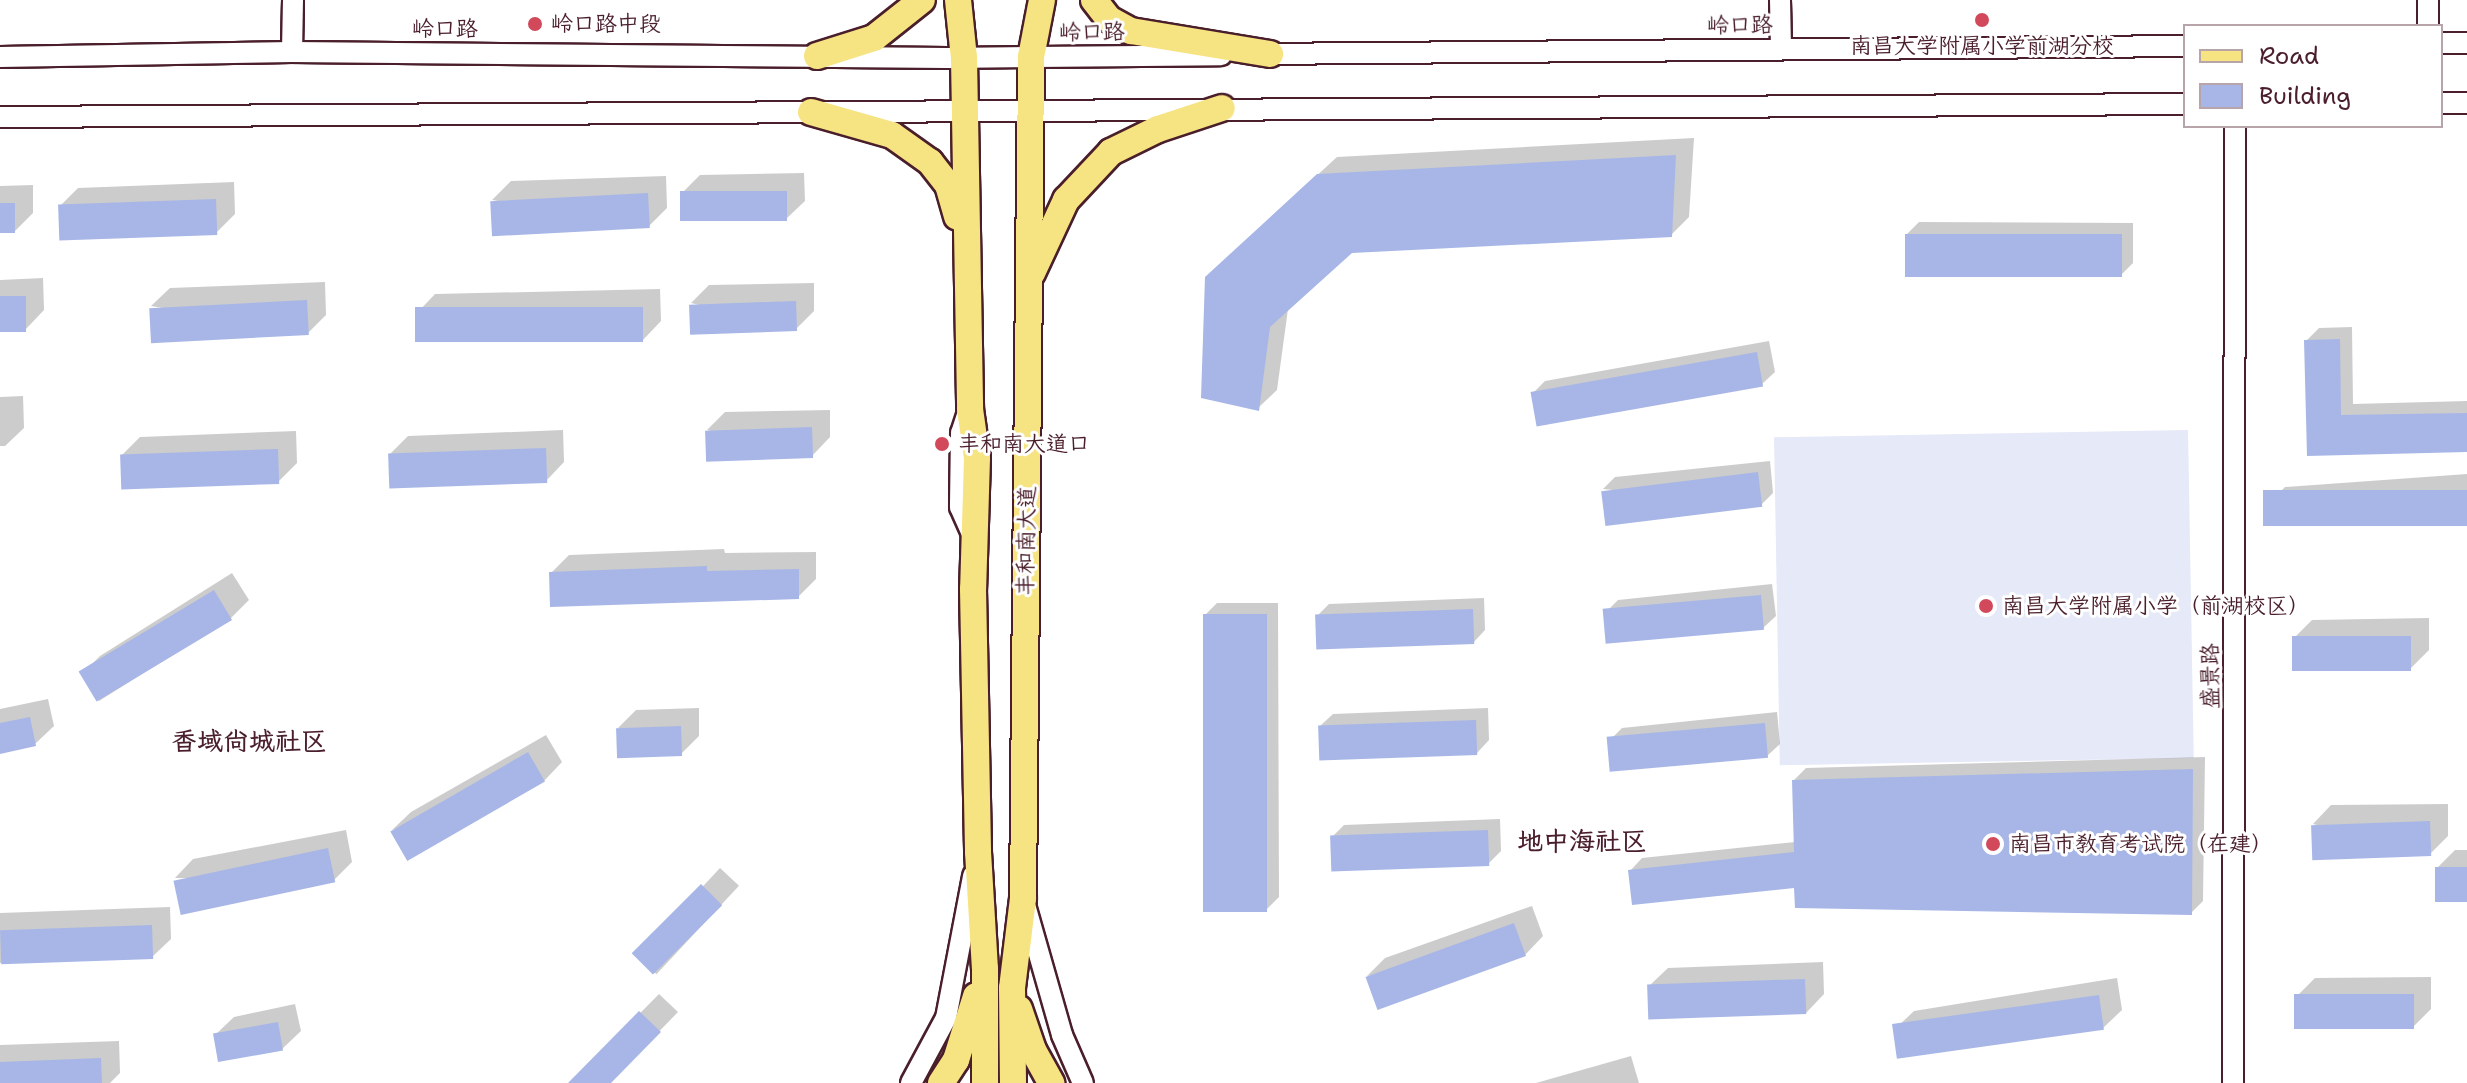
<!DOCTYPE html>
<html>
<head>
<meta charset="utf-8">
<style>
  body { margin:0 }
  #map { position:relative; width:2467px; height:1083px; overflow:hidden; background:#fff; font-family:"Shantell Sans","LXGW WenKai TC",sans-serif }
  div>[style] { position:absolute }
  [style*='--x'] { left:calc(var(--x)*1px); top:calc(var(--y)*1px); width:calc(var(--w)*1px); rotate:calc(var(--a)*1deg) }
  .built>* { inset:0; background:#e5e9f8; transform-origin:0 0 }
  .shadow>* { inset:0; background:#0003; transform-origin:0 0 }
  .building>* { inset:0; background:#a7b6e6; transform-origin:0 0 }
  .roads { filter:drop-shadow(2px 0 #4a1f2b) drop-shadow(-2px 0 #4a1f2b) drop-shadow(0 2px #4a1f2b) drop-shadow(0 -2px #4a1f2b) }
  .minor>* { height:20px; margin:-10px; padding:0 10px; transform-origin:10px; border-radius:10px; background:#fff }
  .major>* { height:26px; margin:-13px; padding:0 13px; transform-origin:13px; border-radius:13px; background:#f6e381 }
  .dots>* { width:22px; height:22px; translate:-50% -50%; box-sizing:border-box; border:4px solid #fff; border-radius:50% }
  span { translate:-50% -50%; white-space:nowrap; text-align:center; line-height:1.15; -webkit-text-stroke:6px #fff; paint-order:stroke }
  .poi-label { font-size:22px; color:#4a1f2b }
  .left { translate:0 -50%; text-align:left }
  .street-label { font-size:22px; color:#4a1f2b }
  .quarter-label { font-size:26px; color:#4a1f2b; font-weight:700 }
  .legend { position:absolute; left:2183px; top:24px; width:260px; height:104px; box-sizing:border-box; background:#fff; border:2px solid #b7a5aa; margin:0; padding:10px 14px; list-style:none; font-size:24px; color:#4a1f2b }
  .legend li { display:flex; align-items:center; gap:16px; height:40px }
  .legend b { width:40px; border:2px solid #b7a5aa }
</style>
</head>
<body>
<div id="map">
  <div class="built">
    <i style="left:2188px;top:430px;width:328px;height:414px;rotate:89deg"></i>
  </div>
  <div class="shadow">
    <i style="clip-path:polygon(1694px 138px,1689px 217px,1671px 235px,1351px 251px,1288px 309px,1277px 390px,1258px 408px,1226px 259px,1337px 157px)"></i>
    <i style="clip-path:polygon(804px 173px,805px 201px,786px 219px,682px 193px,700px 175px)"></i>
    <i style="clip-path:polygon(666px 176px,667px 208px,649px 226px,492px 200px,511px 181px)"></i>
    <i style="clip-path:polygon(234px 182px,235px 214px,216px 233px,60px 206px,78px 188px)"></i>
    <i style="clip-path:polygon(33px 185px,33px 213px,15px 231px,0 231px,0 186px)"></i>
    <i style="clip-path:polygon(1919px 222px,2133px 223px,2133px 263px,2121px 275px,1907px 234px)"></i>
    <i style="clip-path:polygon(43px 278px,44px 310px,26px 329px,0 330px,0 280px)"></i>
    <i style="clip-path:polygon(325px 282px,326px 315px,308px 333px,151px 306px,170px 288px)"></i>
    <i style="clip-path:polygon(814px 283px,814px 311px,796px 329px,691px 303px,709px 285px)"></i>
    <i style="clip-path:polygon(660px 289px,661px 321px,643px 340px,417px 313px,435px 294px)"></i>
    <i style="clip-path:polygon(2352px 327px,2353px 404px,2467px 401px,2467px 450px,2309px 454px,2306px 341px,2319px 328px)"></i>
    <i style="clip-path:polygon(1769px 341px,1775px 372px,1762px 384px,1533px 393px,1545px 381px)"></i>
    <i style="clip-path:polygon(23px 396px,24px 428px,5px 446px,0 446px,0 397px)"></i>
    <i style="clip-path:polygon(830px 410px,830px 437px,812px 456px,707px 430px,725px 412px)"></i>
    <i style="clip-path:polygon(563px 430px,564px 462px,546px 481px,390px 454px,408px 436px)"></i>
    <i style="clip-path:polygon(296px 431px,297px 463px,278px 482px,122px 455px,140px 437px)"></i>
    <i style="clip-path:polygon(1770px 461px,1773px 493px,1761px 505px,1603px 489px,1615px 477px)"></i>
    <i style="clip-path:polygon(2467px 474px,2467px 524px,2266px 506px,2285px 487px)"></i>
    <i style="clip-path:polygon(724px 549px,725px 553px,816px 552px,816px 579px,798px 597px,551px 573px,569px 555px)"></i>
    <i style="clip-path:polygon(232px 573px,249px 600px,231px 618px,99px 701px,82px 674px,100px 656px)"></i>
    <i style="clip-path:polygon(1772px 584px,1776px 616px,1763px 628px,1605px 613px,1618px 600px)"></i>
    <i style="clip-path:polygon(1484px 598px,1485px 630px,1473px 643px,1317px 616px,1329px 604px)"></i>
    <i style="clip-path:polygon(1217px 603px,1278px 603px,1279px 897px,1266px 910px,1205px 615px)"></i>
    <i style="clip-path:polygon(2429px 618px,2429px 650px,2410px 669px,2294px 638px,2312px 620px)"></i>
    <i style="clip-path:polygon(48px 699px,54px 726px,35px 744px,0 752px,0 709px)"></i>
    <i style="clip-path:polygon(699px 708px,699px 736px,681px 754px,618px 728px,636px 710px)"></i>
    <i style="clip-path:polygon(1488px 708px,1489px 740px,1477px 753px,1320px 726px,1333px 714px)"></i>
    <i style="clip-path:polygon(1777px 712px,1780px 744px,1767px 756px,1609px 741px,1622px 728px)"></i>
    <i style="clip-path:polygon(546px 735px,562px 762px,544px 781px,392px 830px,411px 812px)"></i>
    <i style="clip-path:polygon(2205px 757px,2203px 901px,2191px 913px,1630px 871px,1642px 858px,1795px 842px,1794px 780px,1806px 768px)"></i>
    <i style="clip-path:polygon(2448px 804px,2448px 836px,2430px 854px,2313px 824px,2331px 805px)"></i>
    <i style="clip-path:polygon(1500px 819px,1501px 851px,1488px 864px,1332px 837px,1344px 825px)"></i>
    <i style="clip-path:polygon(346px 830px,352px 862px,334px 880px,175px 878px,193px 859px)"></i>
    <i style="clip-path:polygon(2455px 850px,2467px 850px,2467px 900px,2437px 868px)"></i>
    <i style="left:720px;top:868px;width:26px;height:121px;rotate:43deg"></i>
    <i style="clip-path:polygon(1532px 906px,1543px 936px,1525px 955px,1367px 976px,1385px 958px)"></i>
    <i style="clip-path:polygon(170px 907px,171px 939px,152px 957px,0 963px,0 913px)"></i>
    <i style="clip-path:polygon(1823px 962px,1824px 994px,1806px 1013px,1649px 986px,1668px 968px)"></i>
    <i style="clip-path:polygon(2431px 977px,2431px 1009px,2413px 1027px,2296px 997px,2315px 978px)"></i>
    <i style="clip-path:polygon(2117px 978px,2122px 1010px,2103px 1028px,1895px 1029px,1914px 1011px)"></i>
    <i style="clip-path:polygon(659px 994px,678px 1012px,609px 1083px,576px 1083px,574px 1080px)"></i>
    <i style="clip-path:polygon(295px 1004px,301px 1031px,282px 1049px,215px 1035px,234px 1017px)"></i>
    <i style="clip-path:polygon(119px 1041px,120px 1073px,110px 1083px,0 1083px,0 1045px)"></i>
    <i style="clip-path:polygon(1631px 1056px,1639px 1083px,1536px 1083px)"></i>
  </div>
  <div class="building">
    <i style="clip-path:polygon(1676px 155px,1672px 237px,1352px 253px,1270px 327px,1259px 411px,1201px 398px,1205px 277px,1317px 174px)"></i>
    <i style="left:787px;top:191px;width:30px;height:107px;rotate:90deg"></i>
    <i style="left:648px;top:193px;width:35px;height:158px;rotate:87deg"></i>
    <i style="left:216px;top:199px;width:36px;height:158px;rotate:88deg"></i>
    <i style="left:0;top:203px;width:15px;height:30px"></i>
    <i style="left:1905px;top:234px;width:217px;height:43px"></i>
    <i style="left:0;top:296px;width:26px;height:36px"></i>
    <i style="left:307px;top:300px;width:35px;height:158px;rotate:87deg"></i>
    <i style="left:796px;top:301px;width:30px;height:107px;rotate:88deg"></i>
    <i style="left:643px;top:307px;width:35px;height:228px;rotate:90deg"></i>
    <i style="clip-path:polygon(2340px 339px,2341px 415px,2467px 413px,2467px 452px,2307px 456px,2304px 340px)"></i>
    <i style="left:1757px;top:352px;width:35px;height:230px;rotate:80deg"></i>
    <i style="left:812px;top:427px;width:31px;height:107px;rotate:88deg"></i>
    <i style="left:546px;top:448px;width:35px;height:158px;rotate:88deg"></i>
    <i style="left:278px;top:449px;width:35px;height:158px;rotate:88deg"></i>
    <i style="left:1758px;top:472px;width:35px;height:158px;rotate:83deg"></i>
    <i style="left:2467px;top:490px;width:36px;height:204px;rotate:90deg"></i>
    <i style="clip-path:polygon(707px 566px,707px 571px,799px 569px,799px 599px,550px 607px,549px 572px)"></i>
    <i style="left:214px;top:590px;width:35px;height:158px;rotate:59deg"></i>
    <i style="left:1761px;top:595px;width:35px;height:159px;rotate:85deg"></i>
    <i style="left:1473px;top:609px;width:35px;height:158px;rotate:88deg"></i>
    <i style="left:1267px;top:614px;width:298px;height:64px;rotate:90deg"></i>
    <i style="left:2411px;top:636px;width:35px;height:119px;rotate:90deg"></i>
    <i style="clip-path:polygon(30px 717px,36px 746px,0 754px,0 723px)"></i>
    <i style="left:1476px;top:720px;width:35px;height:158px;rotate:88deg"></i>
    <i style="left:1765px;top:723px;width:35px;height:159px;rotate:85deg"></i>
    <i style="left:681px;top:726px;width:30px;height:65px;rotate:88deg"></i>
    <i style="left:528px;top:752px;width:34px;height:159px;rotate:60deg"></i>
    <i style="clip-path:polygon(2193px 769px,2192px 915px,1795px 908px,1794px 888px,1632px 905px,1628px 870px,1794px 852px,1792px 780px)"></i>
    <i style="left:2430px;top:821px;width:35px;height:119px;rotate:88deg"></i>
    <i style="left:1488px;top:830px;width:36px;height:158px;rotate:88deg"></i>
    <i style="left:328px;top:848px;width:35px;height:158px;rotate:78deg"></i>
    <i style="left:2435px;top:867px;width:32px;height:35px"></i>
    <i style="left:701px;top:884px;width:30px;height:98px;rotate:45deg"></i>
    <i style="left:1514px;top:923px;width:35px;height:158px;rotate:70deg"></i>
    <i style="left:152px;top:925px;width:34px;height:152px;rotate:88deg"></i>
    <i style="left:1805px;top:979px;width:35px;height:158px;rotate:88deg"></i>
    <i style="left:2414px;top:994px;width:35px;height:120px;rotate:90deg"></i>
    <i style="left:2099px;top:995px;width:35px;height:209px;rotate:82deg"></i>
    <i style="clip-path:polygon(639px 1011px,661px 1032px,611px 1083px,568px 1083px)"></i>
    <i style="left:278px;top:1022px;width:29px;height:66px;rotate:80deg"></i>
    <i style="clip-path:polygon(101px 1058px,102px 1083px,0 1083px,0 1062px)"></i>
  </div>
  <div class="roads">
    <div class="minor">
      <i style="--x:1780;--y:0;--w:49;--a:88.8"></i>
      <i style="--x:2428;--y:0;--w:26;--a:90"></i>
      <i style="--x:2441;--y:43;--w:26;--a:0"></i>
      <i style="--x:292;--y:52;--w:52;--a:-88.9"></i>
      <i style="--x:1257;--y:54;--w:928;--a:-0.49"></i>
      <i style="--x:0;--y:57;--w:292;--a:-1"></i>
      <i style="--x:292;--y:52;--w:655;--a:0.52"></i>
      <i style="--x:947;--y:58;--w:274;--a:-0.6"></i>
      <i style="--x:2441;--y:103;--w:26;--a:0"></i>
      <i style="--x:0;--y:117;--w:2185;--a:-0.34"></i>
      <i style="--x:968;--y:412;--w:22;--a:108"></i>
      <i style="--x:961;--y:433;--w:74;--a:90.8"></i>
      <i style="--x:960;--y:507;--w:32;--a:66"></i>
      <i style="--x:1025;--y:905;--w:135;--a:74.1"></i>
      <i style="--x:1062;--y:1035;--w:52;--a:66.4"></i>
      <i style="--x:911;--y:1083;--w:74;--a:-61.7"></i>
      <i style="--x:946;--y:1018;--w:145;--a:-79.2"></i>
      <i style="--x:2233;--y:1083;--w:957;--a:-89.88"></i>
    </div>
    <div class="major">
      <i style="--x:958;--y:0;--w:58;--a:84.1"></i>
      <i style="--x:964;--y:58;--w:351;--a:89"></i>
      <i style="--x:970;--y:409;--w:49;--a:81.9"></i>
      <i style="--x:977;--y:458;--w:131;--a:91.7"></i>
      <i style="--x:973;--y:589;--w:263;--a:88.9"></i>
      <i style="--x:978;--y:852;--w:117;--a:86.6"></i>
      <i style="--x:985;--y:969;--w:114;--a:90"></i>
      <i style="--x:1094;--y:0;--w:24;--a:52"></i>
      <i style="--x:1109;--y:19;--w:25;--a:29"></i>
      <i style="--x:1131;--y:31;--w:141;--a:9.4"></i>
      <i style="--x:817;--y:56;--w:60;--a:-17.5"></i>
      <i style="--x:874;--y:38;--w:61;--a:-38.4"></i>
      <i style="--x:811;--y:112;--w:84;--a:15.9"></i>
      <i style="--x:892;--y:135;--w:47;--a:35.4"></i>
      <i style="--x:930;--y:162;--w:29;--a:52"></i>
      <i style="--x:948;--y:185;--w:33;--a:74"></i>
      <i style="--x:1032;--y:273;--w:81;--a:-65"></i>
      <i style="--x:1066;--y:200;--w:66;--a:-46.8"></i>
      <i style="--x:1111;--y:152;--w:52;--a:-26.1"></i>
      <i style="--x:1158;--y:129;--w:67;--a:-18.2"></i>
      <i style="--x:1019;--y:1009;--w:43;--a:71.1"></i>
      <i style="--x:1033;--y:1050;--w:38;--a:61"></i>
      <i style="--x:941;--y:1083;--w:27;--a:-57"></i>
      <i style="--x:956;--y:1060;--w:67;--a:-72.6"></i>
      <i style="--x:1013;--y:1083;--w:95;--a:-90.6"></i>
      <i style="--x:1012;--y:988;--w:91;--a:-83"></i>
      <i style="--x:1023;--y:898;--w:841;--a:-89.45"></i>
      <i style="--x:1031;--y:57;--w:58;--a:-79.1"></i>
    </div>
  </div>
  <div class="dots">
    <i style="left:1982px;top:20px;background:#d1495b"></i>
    <i style="left:535px;top:24px;background:#d1495b"></i>
    <i style="left:942px;top:444px;background:#d1495b"></i>
    <i style="left:1986px;top:606px;background:#d1495b"></i>
    <i style="left:1993px;top:844px;background:#d1495b"></i>
  </div>
  <div class="poi-label">
    <span class="left" style="left:551px;top:24px">岭口路中段</span>
    <span style="left:1982px;top:46px">南昌大学附属小学前湖分校</span>
    <span class="left" style="left:958px;top:444px">丰和南大道口</span>
    <span class="left" style="left:2002px;top:606px">南昌大学附属小学（前湖校区）</span>
    <span class="left" style="left:2009px;top:844px">南昌市教育考试院（在建）</span>
  </div>
  <div class="street-label">
    <span style="left:1740px;top:25px;rotate:-1deg">岭口路</span>
    <span style="left:445px;top:29px">岭口路</span>
    <span style="left:1092px;top:32px;rotate:-1deg">岭口路</span>
    <span style="left:1026px;top:541px;rotate:-89deg">丰和南大道</span>
    <span style="left:2210px;top:676px;rotate:-90deg">盛景路</span>
  </div>
  <div class="quarter-label">
    <span style="left:249px;top:741px">香域尚城社区</span>
    <span style="left:1582px;top:841px">地中海社区</span>
  </div>
  <ul class="legend">
  <li><b style="height:10px;background:#f6e381"></b>Road</li>
  <li><b style="height:22px;background:#a7b6e6"></b>Building</li>
  </ul>
</div>
</body>
</html>
